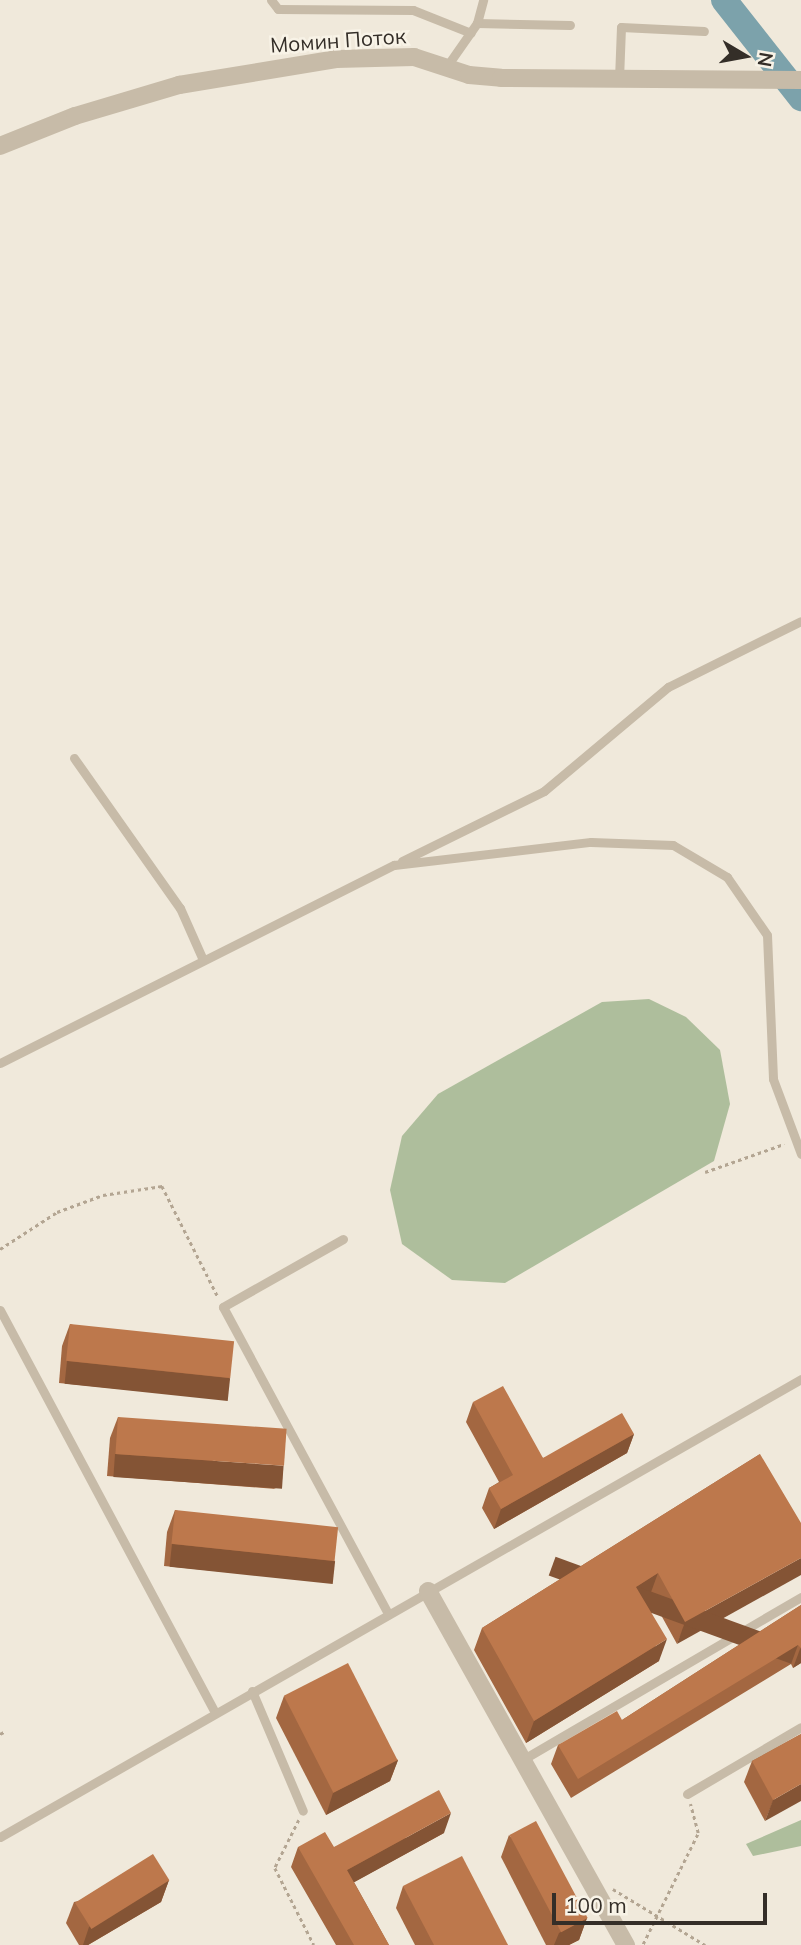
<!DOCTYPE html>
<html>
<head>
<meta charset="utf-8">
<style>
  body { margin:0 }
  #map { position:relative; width:801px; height:1945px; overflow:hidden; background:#f0e9db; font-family:Mulish,sans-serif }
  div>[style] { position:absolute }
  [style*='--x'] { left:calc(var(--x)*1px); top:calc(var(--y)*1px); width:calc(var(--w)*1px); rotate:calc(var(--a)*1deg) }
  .green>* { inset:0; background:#aebe9c }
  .river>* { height:26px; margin:-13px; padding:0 13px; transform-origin:13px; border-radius:13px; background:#7ca2ab }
  .path>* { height:2.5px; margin-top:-1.25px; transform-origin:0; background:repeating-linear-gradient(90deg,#b3a592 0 3.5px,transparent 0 7px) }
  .service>* { height:9px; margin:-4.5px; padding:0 4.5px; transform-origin:4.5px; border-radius:4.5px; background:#c7bba8 }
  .minor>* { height:18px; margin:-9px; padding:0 9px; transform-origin:9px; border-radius:9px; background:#c7bba8 }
  .tertiary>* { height:18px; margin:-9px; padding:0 9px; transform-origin:9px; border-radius:9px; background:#c7bba8 }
  .wall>* { inset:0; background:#a36741 }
  .shaded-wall>* { inset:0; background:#845435; transform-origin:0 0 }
  .building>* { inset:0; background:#bd784c; transform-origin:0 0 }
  span { translate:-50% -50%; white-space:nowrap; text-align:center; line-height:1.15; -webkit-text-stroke:5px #f8f3e7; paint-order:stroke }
  .street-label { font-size:21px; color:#342e28 }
  .north { position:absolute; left:710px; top:21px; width:70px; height:70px; -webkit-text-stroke:5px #f8f3e7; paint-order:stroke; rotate:100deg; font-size:19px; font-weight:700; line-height:28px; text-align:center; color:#342e28 }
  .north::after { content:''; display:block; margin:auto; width:24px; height:32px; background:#342e28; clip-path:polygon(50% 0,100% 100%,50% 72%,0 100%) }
  .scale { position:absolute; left:552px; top:1893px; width:215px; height:32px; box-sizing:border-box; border:4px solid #342e28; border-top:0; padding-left:9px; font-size:21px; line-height:24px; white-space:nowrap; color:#342e28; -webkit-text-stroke:5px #f8f3e7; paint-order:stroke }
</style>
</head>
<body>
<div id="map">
  <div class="green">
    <i style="clip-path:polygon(649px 999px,686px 1017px,720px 1050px,730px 1104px,714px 1161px,505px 1283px,452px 1280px,402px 1244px,390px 1190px,402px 1136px,438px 1094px,602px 1002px)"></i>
    <i style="clip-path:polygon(801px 1820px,801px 1846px,753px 1856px,746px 1844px)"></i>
  </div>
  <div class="river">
    <i style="--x:724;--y:0;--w:125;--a:51.8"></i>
  </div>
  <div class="path">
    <i style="--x:705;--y:1172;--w:84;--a:-19.5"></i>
    <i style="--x:0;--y:1249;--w:68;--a:-33"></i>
    <i style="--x:57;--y:1212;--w:49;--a:-20.3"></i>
    <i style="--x:103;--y:1195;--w:60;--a:-8.7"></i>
    <i style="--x:162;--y:1186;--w:124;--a:63.2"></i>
    <i style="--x:0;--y:1734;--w:4;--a:-27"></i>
    <i style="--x:299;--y:1820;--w:54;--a:116.6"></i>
    <i style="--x:275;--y:1868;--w:86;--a:63.1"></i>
    <i style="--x:613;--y:1889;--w:108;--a:31.3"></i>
    <i style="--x:643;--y:1944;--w:124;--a:-63.6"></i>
    <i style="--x:698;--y:1833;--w:30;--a:-105"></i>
  </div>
  <div class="service">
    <i style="--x:271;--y:0;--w:11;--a:52"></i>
    <i style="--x:278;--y:9;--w:135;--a:0.4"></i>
    <i style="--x:413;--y:10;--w:62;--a:21.6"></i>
    <i style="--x:477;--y:23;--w:93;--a:1.2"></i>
    <i style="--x:447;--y:66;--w:52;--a:-55.1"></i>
    <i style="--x:477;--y:23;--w:24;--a:-75"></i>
    <i style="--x:619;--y:79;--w:52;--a:-87.8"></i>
    <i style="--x:621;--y:27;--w:83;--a:2.8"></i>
    <i style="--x:74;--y:758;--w:184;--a:54.8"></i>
    <i style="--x:180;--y:908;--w:57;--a:66.1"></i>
    <i style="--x:402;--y:861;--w:158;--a:-26.2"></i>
    <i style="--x:544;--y:791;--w:162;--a:-40"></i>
    <i style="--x:668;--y:687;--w:148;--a:-26.4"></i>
    <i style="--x:0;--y:1063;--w:441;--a:-26.7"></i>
    <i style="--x:394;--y:865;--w:198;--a:-6.7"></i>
    <i style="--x:591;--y:842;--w:82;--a:2.1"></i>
    <i style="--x:673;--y:845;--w:63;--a:30.7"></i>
    <i style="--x:727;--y:877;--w:70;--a:55.4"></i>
    <i style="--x:767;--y:935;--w:144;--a:87.6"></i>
    <i style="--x:773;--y:1079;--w:80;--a:69.5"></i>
    <i style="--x:343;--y:1239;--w:138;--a:150.5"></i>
    <i style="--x:223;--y:1307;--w:349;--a:61.7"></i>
    <i style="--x:0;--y:1310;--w:454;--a:61.9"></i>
    <i style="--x:252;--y:1691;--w:130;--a:67"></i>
    <i style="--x:522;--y:1760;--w:323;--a:-30.3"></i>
    <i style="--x:687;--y:1794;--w:132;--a:-30.4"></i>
    <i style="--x:0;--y:1837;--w:923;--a:-29.76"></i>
  </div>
  <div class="minor">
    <i style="--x:428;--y:1591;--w:406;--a:60.8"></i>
  </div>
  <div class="tertiary">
    <i style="--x:0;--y:146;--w:81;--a:-21.8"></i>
    <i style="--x:75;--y:116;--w:109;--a:-16.6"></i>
    <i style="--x:179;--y:85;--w:159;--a:-9.4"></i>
    <i style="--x:336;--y:59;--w:78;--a:-1.5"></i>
    <i style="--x:414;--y:57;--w:58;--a:18.1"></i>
    <i style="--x:469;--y:75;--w:32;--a:5"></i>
    <i style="--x:501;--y:78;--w:300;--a:0.4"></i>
  </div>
  <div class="wall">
    <i style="clip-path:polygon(70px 1324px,230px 1377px,222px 1399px,59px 1383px,62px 1346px)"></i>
    <i style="clip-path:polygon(473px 1402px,543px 1458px,634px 1434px,627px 1453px,494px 1529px,482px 1508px,489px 1488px,499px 1482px,466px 1422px)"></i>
    <i style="clip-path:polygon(118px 1417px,276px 1489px,107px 1476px,110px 1438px)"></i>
    <i style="clip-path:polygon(760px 1454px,677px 1644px,650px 1595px,643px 1600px,659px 1661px,526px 1743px,474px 1650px,482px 1628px)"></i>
    <i style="clip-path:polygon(175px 1510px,335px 1561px,327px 1582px,164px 1566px,167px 1532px)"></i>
    <i style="clip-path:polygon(801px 1605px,801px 1663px,793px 1668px,791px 1664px,571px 1798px,551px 1764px,558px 1745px,622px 1720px)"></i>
    <i style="clip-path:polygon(284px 1696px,398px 1760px,390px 1781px,326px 1815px,276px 1718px)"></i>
    <i style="clip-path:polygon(801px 1734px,765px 1821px,744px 1782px,752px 1761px)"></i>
    <i style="clip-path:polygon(444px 1833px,354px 1882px,389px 1945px,336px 1945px,291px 1867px,298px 1847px,334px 1847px)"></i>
    <i style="clip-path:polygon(509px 1835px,587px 1918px,579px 1940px,569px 1945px,546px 1945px,501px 1857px)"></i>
    <i style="clip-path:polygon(169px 1880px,161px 1902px,88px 1945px,79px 1945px,66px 1923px,74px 1902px)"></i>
    <i style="clip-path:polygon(403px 1886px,508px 1945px,415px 1945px,396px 1908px)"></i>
  </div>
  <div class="shaded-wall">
    <i style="left:67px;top:1361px;width:164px;height:23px;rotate:6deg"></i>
    <i style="clip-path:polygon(634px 1434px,627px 1453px,494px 1529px,501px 1509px)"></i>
    <i style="left:115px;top:1454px;width:169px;height:23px;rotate:4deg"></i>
    <i style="left:172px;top:1544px;width:164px;height:23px;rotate:6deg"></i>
    <i style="clip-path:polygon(801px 1558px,801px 1575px,677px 1644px,685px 1622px)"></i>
    <i style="clip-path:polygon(658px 1573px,650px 1595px,628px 1609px,636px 1587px)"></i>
    <i style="clip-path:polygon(667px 1639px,659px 1661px,526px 1743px,534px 1721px)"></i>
    <i style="left:798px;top:1645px;width:20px;height:258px;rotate:110deg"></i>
    <i style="clip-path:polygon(801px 1648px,801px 1663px,793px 1668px,800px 1649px)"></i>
    <i style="clip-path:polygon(398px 1760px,390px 1781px,326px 1815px,333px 1793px)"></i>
    <i style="clip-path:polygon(801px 1784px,801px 1801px,765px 1821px,773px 1800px)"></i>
    <i style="clip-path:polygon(451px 1813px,444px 1833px,340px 1890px,347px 1870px)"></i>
    <i style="clip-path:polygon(169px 1880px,161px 1902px,88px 1945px,83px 1945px,89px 1927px)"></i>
    <i style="clip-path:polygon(587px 1918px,579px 1940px,569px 1945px,554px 1945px,559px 1933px)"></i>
  </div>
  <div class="building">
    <i style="left:70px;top:1324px;width:165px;height:37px;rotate:6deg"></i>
    <i style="clip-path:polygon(503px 1386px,543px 1458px,622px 1413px,634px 1434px,501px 1509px,489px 1488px,513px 1475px,473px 1402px)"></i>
    <i style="left:118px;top:1417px;width:169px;height:37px;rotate:4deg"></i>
    <i style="clip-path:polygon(760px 1454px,801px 1523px,801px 1558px,685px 1622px,658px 1573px,636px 1587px,667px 1639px,534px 1721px,482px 1628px)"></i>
    <i style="left:175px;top:1510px;width:164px;height:34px;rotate:6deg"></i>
    <i style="clip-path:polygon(801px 1605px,801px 1648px,798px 1645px,578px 1779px,558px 1745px,617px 1711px,622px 1720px)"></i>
    <i style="left:348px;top:1663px;width:109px;height:72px;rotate:63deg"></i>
    <i style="clip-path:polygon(801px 1734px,801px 1784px,773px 1800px,752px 1761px)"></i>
    <i style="clip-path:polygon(439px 1790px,451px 1813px,347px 1870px,389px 1945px,354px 1945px,298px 1847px,325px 1832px,334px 1847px)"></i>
    <i style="left:536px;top:1821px;width:110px;height:30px;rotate:62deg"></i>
    <i style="left:153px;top:1854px;width:31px;height:92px;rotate:58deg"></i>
    <i style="clip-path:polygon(462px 1856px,508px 1945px,434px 1945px,403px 1886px)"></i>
  </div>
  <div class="street-label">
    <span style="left:338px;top:40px;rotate:-4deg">Момин Поток</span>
  </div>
  <div class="north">N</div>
  <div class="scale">100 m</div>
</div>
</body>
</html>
